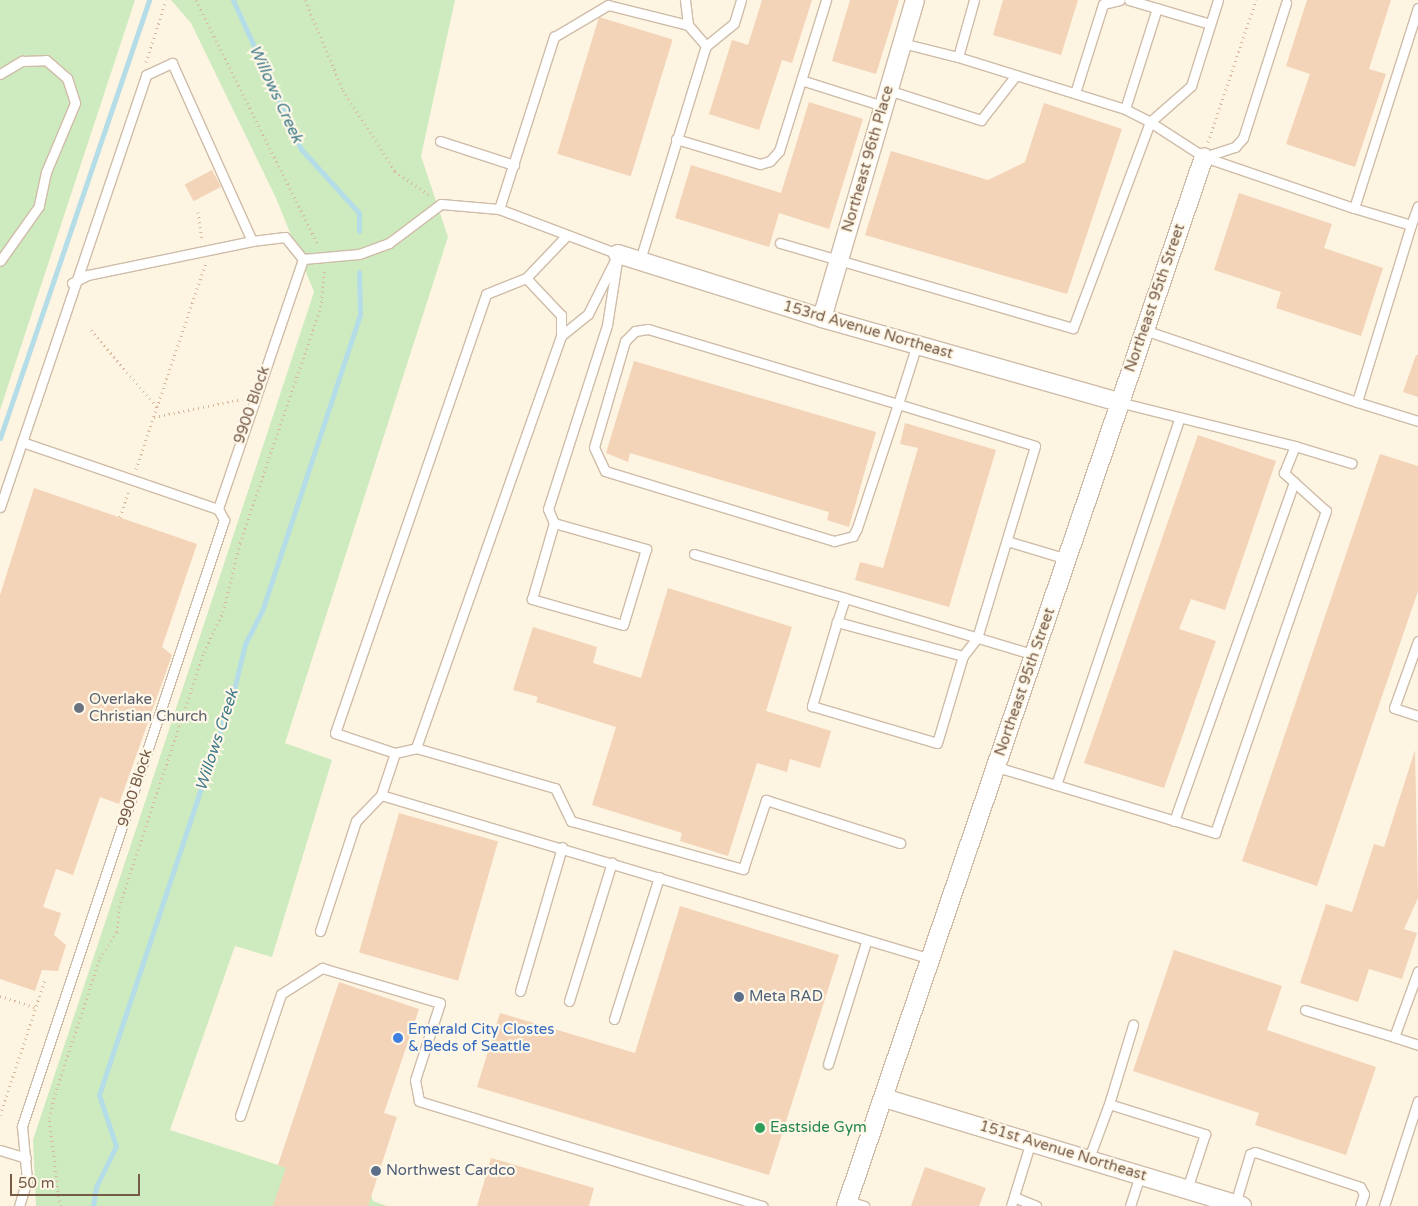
<!DOCTYPE html>
<html>
<head>
<meta charset="utf-8">
<style>
  body { margin:0 }
  #map { position:relative; width:1418px; height:1206px; overflow:hidden; background:#fdf4e1; font-family:"Varela Round",sans-serif }
  div>[style] { position:absolute }
  [style*='--x'] { left:calc(var(--x)*1px); top:calc(var(--y)*1px); width:calc(var(--w)*1px); rotate:calc(var(--a)*1deg) }
  .green>* { inset:0; background:#ceebbf }
  .stream>* { height:5px; margin:-2.5px; padding:0 2.5px; transform-origin:2.5px; border-radius:2.5px; background:#b5dde7 }
  .building>* { inset:0; background:#f4d4b8; transform-origin:0 0 }
  .path>* { height:3px; margin-top:-1.5px; transform-origin:0; background:repeating-linear-gradient(90deg,#d9b79b 0 1px,transparent 0 5px) }
  .roads { filter:drop-shadow(1px 0 #cfbca8) drop-shadow(-1px 0 #cfbca8) drop-shadow(0 1px #cfbca8) drop-shadow(0 -1px #cfbca8) }
  .service>* { height:9px; margin:-4.5px; padding:0 4.5px; transform-origin:4.5px; border-radius:4.5px; background:#fff }
  .minor>* { height:18px; margin:-9px; padding:0 9px; transform-origin:9px; border-radius:9px; background:#fff }
  .dots>* { width:14px; height:14px; translate:-50% -50%; box-sizing:border-box; border:2px solid #fff8e9; border-radius:50% }
  span { translate:-50% -50%; white-space:nowrap; text-align:center; line-height:1.15; -webkit-text-stroke:4.5px #fff8e9; paint-order:stroke }
  .street-label { font-size:15px; color:#765b47 }
  .worship-label { font-size:15px; color:#5b616d }
  .left { translate:0 -50%; text-align:left }
  .service-label { font-size:15px; color:#4e5e75 }
  .shop-label { font-size:15px; color:#366cbe }
  .leisure-label { font-size:15px; color:#27864d }
  .water-label { font-size:16px; color:#407a8b; font-style:italic }
  .scale { position:absolute; left:10px; top:1174px; width:130px; height:22px; box-sizing:border-box; border:2px solid #765b47; border-top:0; padding-left:6px; font-size:15px; line-height:18px; white-space:nowrap; color:#765b47; -webkit-text-stroke:4px #fff8e9; paint-order:stroke }
</style>
</head>
<body>
<div id="map">
  <div class="green">
    <i style="clip-path:polygon(0 0,135px 0,0 410px)"></i>
    <i style="clip-path:polygon(171px 0,455px 0,421px 156px,448px 237px,285px 743px,332px 760px,272px 957px,235px 946px,170px 1130px,371px 1195px,373px 1201px,387px 1206px,36px 1206px,33px 1140px,314px 292px,276px 198px,191px 23px)"></i>
  </div>
  <div class="stream">
    <i style="--x:233;--y:0;--w:164;--a:65.5"></i>
    <i style="--x:301;--y:149;--w:86;--a:47.8"></i>
    <i style="--x:359;--y:213;--w:18;--a:90"></i>
    <i style="--x:0;--y:438;--w:463;--a:-71.2"></i>
    <i style="--x:93;--y:1206;--w:19;--a:-81"></i>
    <i style="--x:96;--y:1187;--w:46;--a:-64"></i>
    <i style="--x:116;--y:1146;--w:54;--a:-108.4"></i>
    <i style="--x:99;--y:1095;--w:427;--a:-71.6"></i>
    <i style="--x:234;--y:690;--w:47;--a:-76.6"></i>
    <i style="--x:245;--y:644;--w:37;--a:-63"></i>
    <i style="--x:262;--y:611;--w:312;--a:-71.7"></i>
    <i style="--x:360;--y:315;--w:43;--a:-91.3"></i>
  </div>
  <div class="building">
    <i style="clip-path:polygon(762px 0,812px 0,792px 63px,782px 60px,759px 130px,709px 114px,732px 40px,748px 45px)"></i>
    <i style="clip-path:polygon(850px 0,899px 0,876px 74px,832px 61px)"></i>
    <i style="clip-path:polygon(1003px 0,1078px 0,1061px 55px,993px 35px)"></i>
    <i style="clip-path:polygon(1307px 0,1391px 0,1369px 69px,1386px 74px,1355px 167px,1286px 144px,1310px 74px,1286px 66px)"></i>
    <i style="left:599px;top:17px;width:77px;height:143px;rotate:17deg"></i>
    <i style="clip-path:polygon(809px 102px,863px 119px,829px 229px,779px 213px,769px 247px,675px 218px,691px 165px,781px 193px)"></i>
    <i style="clip-path:polygon(1044px 103px,1122px 129px,1067px 294px,865px 235px,891px 151px,988px 180px,1025px 162px)"></i>
    <i style="left:212px;top:170px;width:19px;height:31px;rotate:62deg"></i>
    <i style="clip-path:polygon(1239px 193px,1332px 224px,1324px 248px,1383px 268px,1361px 336px,1276px 308px,1281px 292px,1214px 270px)"></i>
    <i style="clip-path:polygon(1416px 355px,1418px 355px,1418px 397px,1403px 392px)"></i>
    <i style="clip-path:polygon(634px 361px,876px 432px,849px 527px,827px 520px,829px 512px,630px 453px,628px 462px,606px 453px)"></i>
    <i style="clip-path:polygon(905px 423px,996px 450px,949px 607px,855px 580px,860px 562px,883px 568px,918px 448px,900px 444px)"></i>
    <i style="clip-path:polygon(1198px 435px,1276px 461px,1225px 610px,1191px 599px,1179px 629px,1216px 641px,1164px 788px,1084px 763px)"></i>
    <i style="clip-path:polygon(1380px 454px,1418px 466px,1418px 591px,1317px 886px,1242px 861px)"></i>
    <i style="clip-path:polygon(34px 488px,197px 544px,162px 647px,172px 655px,119px 804px,100px 797px,73px 875px,56px 869px,43px 907px,61px 913px,54px 935px,66px 945px,58px 971px,42px 970px,35px 991px,0 979px,0 595px)"></i>
    <i style="clip-path:polygon(668px 588px,792px 627px,766px 711px,831px 731px,820px 768px,790px 759px,787px 772px,757px 763px,728px 856px,680px 841px,682px 833px,592px 805px,616px 727px,536px 702px,538px 697px,513px 690px,533px 627px,597px 647px,593px 663px,641px 678px)"></i>
    <i style="clip-path:polygon(1415px 750px,1418px 898px,1404px 929px,1417px 933px,1402px 979px,1369px 969px,1358px 1002px,1300px 983px,1326px 904px,1352px 912px,1374px 844px,1384px 847px)"></i>
    <i style="left:399px;top:813px;width:103px;height:145px;rotate:16deg"></i>
    <i style="clip-path:polygon(680px 906px,839px 955px,769px 1175px,477px 1087px,500px 1013px,635px 1053px)"></i>
    <i style="clip-path:polygon(1174px 950px,1282px 986px,1267px 1030px,1376px 1067px,1346px 1155px,1255px 1125px,1259px 1113px,1133px 1071px)"></i>
    <i style="clip-path:polygon(339px 982px,419px 1009px,384px 1113px,397px 1117px,368px 1206px,273px 1206px,286px 1168px,278px 1165px)"></i>
    <i style="clip-path:polygon(491px 1158px,594px 1188px,589px 1206px,477px 1206px)"></i>
    <i style="clip-path:polygon(925px 1167px,986px 1188px,979px 1206px,911px 1206px)"></i>
  </div>
  <div class="path">
    <i style="--x:196;--y:0;--w:274;--a:63.5"></i>
    <i style="--x:305;--y:0;--w:98;--a:67.1"></i>
    <i style="--x:343;--y:90;--w:96;--a:57.3"></i>
    <i style="--x:395;--y:171;--w:45;--a:35.1"></i>
    <i style="--x:146;--y:62;--w:65;--a:-72.1"></i>
    <i style="--x:1208;--y:142;--w:150;--a:-71.3"></i>
    <i style="--x:198;--y:212;--w:27;--a:82"></i>
    <i style="--x:91;--y:330;--w:101;--a:49.4"></i>
    <i style="--x:154;--y:417;--w:90;--a:-11.6"></i>
    <i style="--x:136;--y:469;--w:219;--a:-71.3"></i>
    <i style="--x:120;--y:517;--w:26;--a:-72"></i>
    <i style="--x:0;--y:996;--w:38;--a:18"></i>
    <i style="--x:0;--y:1115;--w:142;--a:-71.6"></i>
    <i style="--x:60;--y:1206;--w:89;--a:-97.1"></i>
    <i style="--x:49;--y:1118;--w:25;--a:-76"></i>
    <i style="--x:55;--y:1094;--w:143;--a:-71.7"></i>
    <i style="--x:100;--y:958;--w:31;--a:-57"></i>
    <i style="--x:117;--y:932;--w:25;--a:-85"></i>
    <i style="--x:119;--y:907;--w:269;--a:-71.6"></i>
    <i style="--x:204;--y:652;--w:44;--a:-64.6"></i>
    <i style="--x:223;--y:612;--w:71;--a:-76.2"></i>
    <i style="--x:240;--y:543;--w:250;--a:-71.1"></i>
    <i style="--x:321;--y:307;--w:37;--a:-85"></i>
  </div>
  <div class="roads">
    <div class="service">
      <i style="--x:685;--y:0;--w:25;--a:83"></i>
      <i style="--x:1129;--y:0;--w:84;--a:16.5"></i>
      <i style="--x:902;--y:43;--w:58;--a:14"></i>
      <i style="--x:958;--y:57;--w:59;--a:-74.3"></i>
      <i style="--x:958;--y:57;--w:175;--a:17.3"></i>
      <i style="--x:1125;--y:109;--w:28;--a:27"></i>
      <i style="--x:1150;--y:122;--w:55;--a:-41.3"></i>
      <i style="--x:1191;--y:86;--w:90;--a:-72.6"></i>
      <i style="--x:0;--y:74;--w:26;--a:-31"></i>
      <i style="--x:22;--y:61;--w:24;--a:-2"></i>
      <i style="--x:46;--y:60;--w:28;--a:41"></i>
      <i style="--x:67;--y:78;--w:26;--a:72"></i>
      <i style="--x:75;--y:103;--w:75;--a:112.8"></i>
      <i style="--x:46;--y:172;--w:35;--a:102"></i>
      <i style="--x:39;--y:206;--w:67;--a:125.3"></i>
      <i style="--x:801;--y:80;--w:86;--a:17.6"></i>
      <i style="--x:888;--y:90;--w:98;--a:17.9"></i>
      <i style="--x:981;--y:120;--w:57;--a:-52.1"></i>
      <i style="--x:1075;--y:93;--w:93;--a:-72.5"></i>
      <i style="--x:1103;--y:4;--w:17;--a:-13"></i>
      <i style="--x:1125;--y:109;--w:106;--a:-72.4"></i>
      <i style="--x:676;--y:139;--w:88;--a:16.6"></i>
      <i style="--x:760;--y:164;--w:10;--a:-17"></i>
      <i style="--x:770;--y:161;--w:13;--a:-48"></i>
      <i style="--x:779;--y:151;--w:158;--a:-72.7"></i>
      <i style="--x:440;--y:141;--w:78;--a:18"></i>
      <i style="--x:1204;--y:157;--w:33;--a:-18"></i>
      <i style="--x:1235;--y:147;--w:12;--a:-48"></i>
      <i style="--x:1243;--y:138;--w:142;--a:-72.3"></i>
      <i style="--x:1354;--y:208;--w:210;--a:-72.3"></i>
      <i style="--x:499;--y:209;--w:181;--a:-72.3"></i>
      <i style="--x:554;--y:37;--w:63;--a:-30.7"></i>
      <i style="--x:608;--y:5;--w:82;--a:14"></i>
      <i style="--x:688;--y:25;--w:28;--a:49"></i>
      <i style="--x:1411;--y:225;--w:185;--a:107"></i>
      <i style="--x:1357;--y:402;--w:64;--a:17.3"></i>
      <i style="--x:780;--y:243;--w:305;--a:16.2"></i>
      <i style="--x:1073;--y:328;--w:220;--a:-69.5"></i>
      <i style="--x:1150;--y:122;--w:64;--a:32.9"></i>
      <i style="--x:1204;--y:157;--w:158;--a:18.8"></i>
      <i style="--x:1354;--y:208;--w:59;--a:16.6"></i>
      <i style="--x:1411;--y:225;--w:20;--a:-70"></i>
      <i style="--x:618;--y:254;--w:67;--a:116.6"></i>
      <i style="--x:588;--y:314;--w:35;--a:141"></i>
      <i style="--x:561;--y:336;--w:437;--a:109.4"></i>
      <i style="--x:416;--y:748;--w:145;--a:16.1"></i>
      <i style="--x:555;--y:788;--w:37;--a:64"></i>
      <i style="--x:571;--y:821;--w:179;--a:15.6"></i>
      <i style="--x:743;--y:869;--w:73;--a:-71.6"></i>
      <i style="--x:766;--y:800;--w:141;--a:17.8"></i>
      <i style="--x:303;--y:259;--w:56;--a:-5.1"></i>
      <i style="--x:359;--y:254;--w:32;--a:-20"></i>
      <i style="--x:389;--y:243;--w:65;--a:-36.9"></i>
      <i style="--x:441;--y:204;--w:58;--a:4.9"></i>
      <i style="--x:499;--y:209;--w:127;--a:20.7"></i>
      <i style="--x:640;--y:260;--w:224;--a:-72.9"></i>
      <i style="--x:706;--y:46;--w:36;--a:-39"></i>
      <i style="--x:734;--y:23;--w:24;--a:-73"></i>
      <i style="--x:526;--y:278;--w:59;--a:-46.4"></i>
      <i style="--x:72;--y:283;--w:18;--a:-27"></i>
      <i style="--x:88;--y:275;--w:167;--a:-11.7"></i>
      <i style="--x:1144;--y:330;--w:225;--a:18.7"></i>
      <i style="--x:917;--y:344;--w:63;--a:107.6"></i>
      <i style="--x:898;--y:404;--w:131;--a:108.3"></i>
      <i style="--x:857;--y:528;--w:9;--a:117"></i>
      <i style="--x:853;--y:536;--w:20;--a:165"></i>
      <i style="--x:834;--y:541;--w:239;--a:-163"></i>
      <i style="--x:605;--y:471;--w:26;--a:-115"></i>
      <i style="--x:594;--y:447;--w:110;--a:-73.7"></i>
      <i style="--x:625;--y:341;--w:14;--a:-45"></i>
      <i style="--x:635;--y:331;--w:13;--a:-9"></i>
      <i style="--x:648;--y:329;--w:261;--a:16.7"></i>
      <i style="--x:898;--y:404;--w:143;--a:17"></i>
      <i style="--x:1035;--y:446;--w:201;--a:106.8"></i>
      <i style="--x:977;--y:638;--w:23;--a:128"></i>
      <i style="--x:963;--y:656;--w:131;--a:-164.9"></i>
      <i style="--x:837;--y:622;--w:88;--a:106.6"></i>
      <i style="--x:812;--y:706;--w:130;--a:16.5"></i>
      <i style="--x:937;--y:743;--w:91;--a:-73.4"></i>
      <i style="--x:22;--y:442;--w:207;--a:18.9"></i>
      <i style="--x:1295;--y:446;--w:59;--a:16.9"></i>
      <i style="--x:0;--y:507;--w:456;--a:-71.3"></i>
      <i style="--x:146;--y:75;--w:29;--a:-25"></i>
      <i style="--x:172;--y:63;--w:195;--a:65.8"></i>
      <i style="--x:252;--y:241;--w:33;--a:-7"></i>
      <i style="--x:285;--y:237;--w:28;--a:51"></i>
      <i style="--x:303;--y:259;--w:264;--a:108.8"></i>
      <i style="--x:218;--y:509;--w:13;--a:61"></i>
      <i style="--x:224;--y:520;--w:639;--a:108.43"></i>
      <i style="--x:22;--y:1126;--w:54;--a:84.7"></i>
      <i style="--x:27;--y:1180;--w:27;--a:107"></i>
      <i style="--x:554;--y:523;--w:96;--a:15.8"></i>
      <i style="--x:646;--y:549;--w:79;--a:106.8"></i>
      <i style="--x:623;--y:625;--w:95;--a:-164.1"></i>
      <i style="--x:532;--y:599;--w:79;--a:-73.9"></i>
      <i style="--x:554;--y:523;--w:15;--a:-113"></i>
      <i style="--x:548;--y:509;--w:193;--a:-72.2"></i>
      <i style="--x:607;--y:325;--w:65;--a:-81.1"></i>
      <i style="--x:1007;--y:541;--w:63;--a:16.7"></i>
      <i style="--x:694;--y:554;--w:157;--a:16.2"></i>
      <i style="--x:845;--y:598;--w:25;--a:108"></i>
      <i style="--x:845;--y:598;--w:198;--a:16.7"></i>
      <i style="--x:1418;--y:641;--w:71;--a:109.7"></i>
      <i style="--x:1394;--y:708;--w:25;--a:18"></i>
      <i style="--x:395;--y:753;--w:22;--a:-13"></i>
      <i style="--x:997;--y:767;--w:228;--a:16.8"></i>
      <i style="--x:1215;--y:833;--w:341;--a:-71"></i>
      <i style="--x:1326;--y:511;--w:57;--a:-137.9"></i>
      <i style="--x:1284;--y:473;--w:29;--a:-68"></i>
      <i style="--x:1295;--y:446;--w:181;--a:-166"></i>
      <i style="--x:1056;--y:785;--w:388;--a:-71.4"></i>
      <i style="--x:381;--y:795;--w:574;--a:16.6"></i>
      <i style="--x:1174;--y:821;--w:360;--a:-70.5"></i>
      <i style="--x:320;--y:931;--w:116;--a:-71.9"></i>
      <i style="--x:356;--y:821;--w:36;--a:-46"></i>
      <i style="--x:381;--y:795;--w:44;--a:-71.6"></i>
      <i style="--x:395;--y:753;--w:63;--a:-161.6"></i>
      <i style="--x:335;--y:733;--w:464;--a:-71"></i>
      <i style="--x:486;--y:294;--w:43;--a:-21.8"></i>
      <i style="--x:526;--y:278;--w:51;--a:46.6"></i>
      <i style="--x:561;--y:315;--w:21;--a:90"></i>
      <i style="--x:520;--y:991;--w:150;--a:-73.7"></i>
      <i style="--x:569;--y:1001;--w:145;--a:-72.8"></i>
      <i style="--x:1305;--y:1010;--w:93;--a:16.9"></i>
      <i style="--x:1394;--y:1037;--w:70;--a:-70"></i>
      <i style="--x:614;--y:1019;--w:149;--a:-72.4"></i>
      <i style="--x:1394;--y:1037;--w:25;--a:18"></i>
      <i style="--x:828;--y:1064;--w:128;--a:-72.7"></i>
      <i style="--x:1109;--y:1104;--w:83;--a:-73.1"></i>
      <i style="--x:240;--y:1116;--w:129;--a:-71.4"></i>
      <i style="--x:281;--y:994;--w:49;--a:-32.4"></i>
      <i style="--x:322;--y:968;--w:123;--a:16.5"></i>
      <i style="--x:440;--y:1003;--w:81;--a:108"></i>
      <i style="--x:415;--y:1080;--w:21;--a:79"></i>
      <i style="--x:419;--y:1101;--w:359;--a:17"></i>
      <i style="--x:0;--y:1150;--w:27;--a:17"></i>
      <i style="--x:1089;--y:1158;--w:58;--a:-69.7"></i>
      <i style="--x:1109;--y:1104;--w:101;--a:17.4"></i>
      <i style="--x:1205;--y:1134;--w:58;--a:108.1"></i>
      <i style="--x:1014;--y:1197;--w:24;--a:22"></i>
      <i style="--x:848;--y:1201;--w:17;--a:17"></i>
      <i style="--x:1235;--y:1204;--w:52;--a:-73.3"></i>
      <i style="--x:1250;--y:1154;--w:5;--a:-22"></i>
      <i style="--x:1255;--y:1152;--w:111;--a:18.4"></i>
      <i style="--x:1360;--y:1187;--w:8;--a:60"></i>
      <i style="--x:1364;--y:1194;--w:13;--a:108"></i>
      <i style="--x:1011;--y:1206;--w:68;--a:-72.9"></i>
      <i style="--x:1130;--y:1206;--w:33;--a:-72"></i>
      <i style="--x:1384;--y:1206;--w:110;--a:-72.1"></i>
    </div>
    <div class="minor">
      <i style="--x:618;--y:254;--w:214;--a:17.4"></i>
      <i style="--x:822;--y:318;--w:309;--a:15.8"></i>
      <i style="--x:822;--y:318;--w:331;--a:-73.7"></i>
      <i style="--x:884;--y:1098;--w:374;--a:16.8"></i>
      <i style="--x:846;--y:1206;--w:1108;--a:-71.16"></i>
    </div>
  </div>
  <div class="dots">
    <i style="left:79px;top:708px;background:#6b7280"></i>
    <i style="left:739px;top:997px;background:#5c6f8a"></i>
    <i style="left:398px;top:1038px;background:#3f7fe0"></i>
    <i style="left:760px;top:1128px;background:#2e9e5b"></i>
    <i style="left:376px;top:1171px;background:#5c6f8a"></i>
  </div>
  <div class="street-label">
    <span style="left:868px;top:159px;rotate:-74deg">Northeast 96th Place</span>
    <span style="left:1155px;top:298px;rotate:-71deg">Northeast 95th Street</span>
    <span style="left:868px;top:330px;rotate:16deg">153rd Avenue Northeast</span>
    <span style="left:252px;top:405px;rotate:-71deg">9900 Block</span>
    <span style="left:1025px;top:682px;rotate:-71deg">Northeast 95th Street</span>
    <span style="left:135px;top:788px;rotate:-72deg">9900 Block</span>
    <span style="left:1063px;top:1151px;rotate:17deg">151st Avenue Northeast</span>
  </div>
  <div class="worship-label">
    <span class="left" style="left:89px;top:708px">Overlake<br>Christian Church</span>
  </div>
  <div class="service-label">
    <span class="left" style="left:749px;top:997px">Meta RAD</span>
    <span class="left" style="left:386px;top:1171px">Northwest Cardco</span>
  </div>
  <div class="shop-label">
    <span class="left" style="left:408px;top:1038px">Emerald City Clostes<br>&amp; Beds of Seattle</span>
  </div>
  <div class="leisure-label">
    <span class="left" style="left:770px;top:1128px">Eastside Gym</span>
  </div>
  <div class="water-label">
    <span style="left:276px;top:94px;rotate:65deg">Willows Creek</span>
    <span style="left:217px;top:740px;rotate:-72deg">Willows Creek</span>
  </div>
  <div class="scale">50 m</div>
</div>
</body>
</html>
